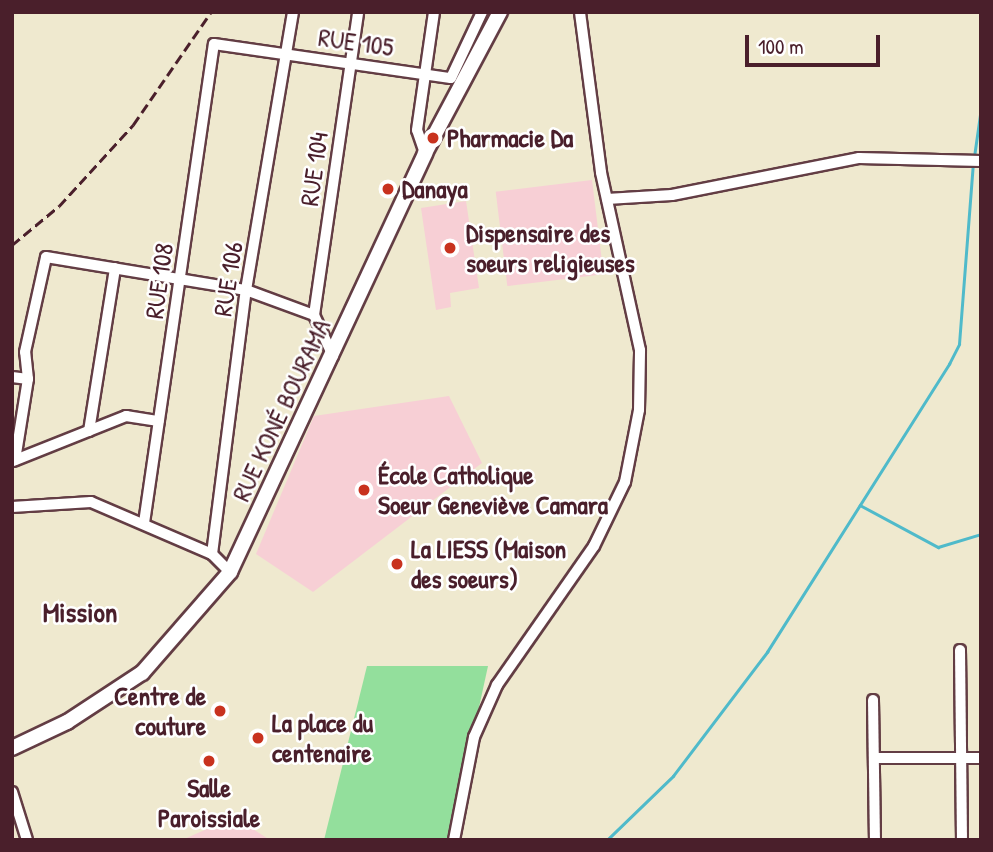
<!DOCTYPE html>
<html>
<head>
<meta charset="utf-8">
<style>
  body { margin:0 }
  #map { position:relative; width:993px; height:852px; overflow:hidden; background:#efe9cf; font-family:"Patrick Hand",sans-serif }
  div>[style] { position:absolute }
  [style*='--x'] { left:calc(var(--x)*1px); top:calc(var(--y)*1px); width:calc(var(--w)*1px); rotate:calc(var(--a)*1deg) }
  .built>* { inset:0; background:#f7cfd5; transform-origin:0 0 }
  .green>* { inset:0; background:#93df9c }
  .stream>* { height:2.5px; margin:-1.25px; padding:0 1.25px; transform-origin:1.25px; border-radius:1.25px; background:#4fbaca }
  .roads { filter:drop-shadow(2px 0 #633d44) drop-shadow(-2px 0 #633d44) drop-shadow(0 2px #633d44) drop-shadow(0 -2px #633d44) }
  .minor>* { height:10px; margin:-5px; padding:0 5px; transform-origin:5px; border-radius:5px; background:#fff }
  .highway>* { height:14px; margin:-7px; padding:0 7px; transform-origin:7px; border-radius:7px; background:#fff }
  .rail>* { height:2.5px; margin-top:-1.25px; transform-origin:0; background:repeating-linear-gradient(90deg,#4a1f2b 0 10px,transparent 0 15px) }
  .dots>* { width:19px; height:19px; translate:-50% -50%; box-sizing:border-box; border:4px solid #fff; border-radius:50% }
  span { translate:-50% -50%; white-space:nowrap; text-align:center; line-height:1.15; -webkit-text-stroke:5px #fff; paint-order:stroke }
  .street-label { font-size:26px; color:#4a1f2b }
  .poi-label { font-size:26px; color:#4a1f2b; font-weight:700 }
  .left { translate:0 -50%; text-align:left }
  .right { translate:-100% -50%; text-align:right }
  .neighbourhood-label { font-size:28px; color:#4a1f2b; font-weight:700 }
  .frame { position:absolute; inset:0; border:14px solid #4a1f2b; pointer-events:none }
  .scale { position:absolute; left:745px; top:35px; width:135px; height:32px; box-sizing:border-box; border:4px solid #4a1f2b; border-top:0; padding-left:9px; font-size:21px; line-height:24px; white-space:nowrap; color:#4a1f2b; -webkit-text-stroke:5px #fff; paint-order:stroke }
</style>
</head>
<body>
<div id="map">
  <div class="built">
    <i style="left:592px;top:180px;width:95px;height:97px;rotate:83deg"></i>
    <i style="clip-path:polygon(466px 201px,479px 288px,450px 293px,451px 307px,436px 310px,421px 208px)"></i>
    <i style="clip-path:polygon(449px 396px,482px 463px,313px 592px,256px 554px,314px 416px)"></i>
    <i style="clip-path:polygon(234px 817px,270px 840px,182px 840px)"></i>
  </div>
  <div class="green">
    <i style="clip-path:polygon(367px 666px,488px 666px,450px 840px,324px 840px)"></i>
  </div>
  <div class="stream">
    <i style="--x:974;--y:157;--w:49;--a:-81.9"></i>
    <i style="--x:860;--y:505;--w:89;--a:28.3"></i>
    <i style="--x:938;--y:547;--w:45;--a:-16.8"></i>
    <i style="--x:607;--y:840;--w:92;--a:-44.1"></i>
    <i style="--x:673;--y:776;--w:156;--a:-52.8"></i>
    <i style="--x:767;--y:652;--w:341;--a:-57.7"></i>
    <i style="--x:949;--y:364;--w:22;--a:-63"></i>
    <i style="--x:959;--y:344;--w:181;--a:-85.6"></i>
  </div>
  <div class="roads">
    <div class="minor">
      <i style="--x:425;--y:153;--w:24;--a:-109"></i>
      <i style="--x:417;--y:130;--w:119;--a:-81.8"></i>
      <i style="--x:607;--y:199;--w:65;--a:-3.5"></i>
      <i style="--x:672;--y:195;--w:191;--a:-11.2"></i>
      <i style="--x:859;--y:158;--w:122;--a:1.4"></i>
      <i style="--x:333;--y:356;--w:45;--a:-114.9"></i>
      <i style="--x:314;--y:315;--w:306;--a:-81.7"></i>
      <i style="--x:12;--y:377;--w:16;--a:7"></i>
      <i style="--x:89;--y:431;--w:165;--a:-80.9"></i>
      <i style="--x:15;--y:460;--w:82;--a:-80.9"></i>
      <i style="--x:28;--y:379;--w:27;--a:-96"></i>
      <i style="--x:25;--y:352;--w:97;--a:-77.5"></i>
      <i style="--x:46;--y:257;--w:203;--a:9.4"></i>
      <i style="--x:246;--y:290;--w:72;--a:20.2"></i>
      <i style="--x:13;--y:461;--w:122;--a:-21.7"></i>
      <i style="--x:126;--y:416;--w:33;--a:9"></i>
      <i style="--x:12;--y:507;--w:79;--a:-3.6"></i>
      <i style="--x:91;--y:502;--w:132;--a:23.3"></i>
      <i style="--x:212;--y:554;--w:25;--a:45"></i>
      <i style="--x:144;--y:523;--w:484;--a:-81.7"></i>
      <i style="--x:214;--y:44;--w:239;--a:8.2"></i>
      <i style="--x:451;--y:78;--w:73;--a:-64.8"></i>
      <i style="--x:212;--y:554;--w:266;--a:-82.7"></i>
      <i style="--x:246;--y:290;--w:282;--a:-80.4"></i>
      <i style="--x:960;--y:650;--w:190;--a:89.4"></i>
      <i style="--x:873;--y:700;--w:140;--a:89.2"></i>
      <i style="--x:874;--y:758;--w:107;--a:0"></i>
      <i style="--x:12;--y:792;--w:50;--a:72.6"></i>
      <i style="--x:454;--y:840;--w:105;--a:-79"></i>
      <i style="--x:474;--y:737;--w:57;--a:-66.1"></i>
      <i style="--x:497;--y:685;--w:169;--a:-55.1"></i>
      <i style="--x:594;--y:546;--w:71;--a:-64.2"></i>
      <i style="--x:625;--y:482;--w:73;--a:-79"></i>
      <i style="--x:639;--y:410;--w:60;--a:-89"></i>
      <i style="--x:640;--y:350;--w:182;--a:-102.4"></i>
      <i style="--x:601;--y:172;--w:161;--a:-97.5"></i>
    </div>
    <div class="highway">
      <i style="--x:12;--y:748;--w:61;--a:-25.3"></i>
      <i style="--x:67;--y:722;--w:90;--a:-33.2"></i>
      <i style="--x:142;--y:673;--w:134;--a:-48.9"></i>
      <i style="--x:230;--y:572;--w:462;--a:-65"></i>
      <i style="--x:425;--y:153;--w:160;--a:-62"></i>
    </div>
  </div>
  <div class="rail">
    <i style="--x:12;--y:245;--w:61;--a:-39.7"></i>
    <i style="--x:59;--y:206;--w:110;--a:-47.6"></i>
    <i style="--x:133;--y:125;--w:137;--a:-55.4"></i>
  </div>
  <div class="dots">
    <i style="left:433px;top:138px;background:#c8321e"></i>
    <i style="left:388px;top:189px;background:#c8321e"></i>
    <i style="left:450px;top:248px;background:#c8321e"></i>
    <i style="left:364px;top:490px;background:#c8321e"></i>
    <i style="left:397px;top:564px;background:#c8321e"></i>
    <i style="left:220px;top:711px;background:#c8321e"></i>
    <i style="left:258px;top:738px;background:#c8321e"></i>
    <i style="left:209px;top:761px;background:#c8321e"></i>
  </div>
  <div class="street-label">
    <span style="left:356px;top:42px;rotate:8deg">RUE 105</span>
    <span style="left:314px;top:169px;rotate:-82deg">RUE 104</span>
    <span style="left:228px;top:279px;rotate:-81deg">RUE 106</span>
    <span style="left:159px;top:281px;rotate:-82deg">RUE 108</span>
    <span style="left:281px;top:410px;rotate:-65deg">RUE KONÉ BOURAMA</span>
  </div>
  <div class="poi-label">
    <span class="left" style="left:447px;top:138px">Pharmacie Da</span>
    <span class="left" style="left:402px;top:189px">Danaya</span>
    <span class="left" style="left:466px;top:248px">Dispensaire des<br>soeurs religieuses</span>
    <span class="left" style="left:378px;top:490px">École Catholique<br>Soeur Geneviève Camara</span>
    <span class="left" style="left:411px;top:564px">La LIESS (Maison<br>des soeurs)</span>
    <span class="right" style="left:206px;top:711px">Centre de<br>couture</span>
    <span class="left" style="left:272px;top:738px">La place du<br>centenaire</span>
    <span style="left:209px;top:803px">Salle<br>Paroissiale</span>
  </div>
  <div class="neighbourhood-label">
    <span style="left:80px;top:612px">Mission</span>
  </div>
  <div class="frame"></div>
  <div class="scale">100 m</div>
</div>
</body>
</html>
